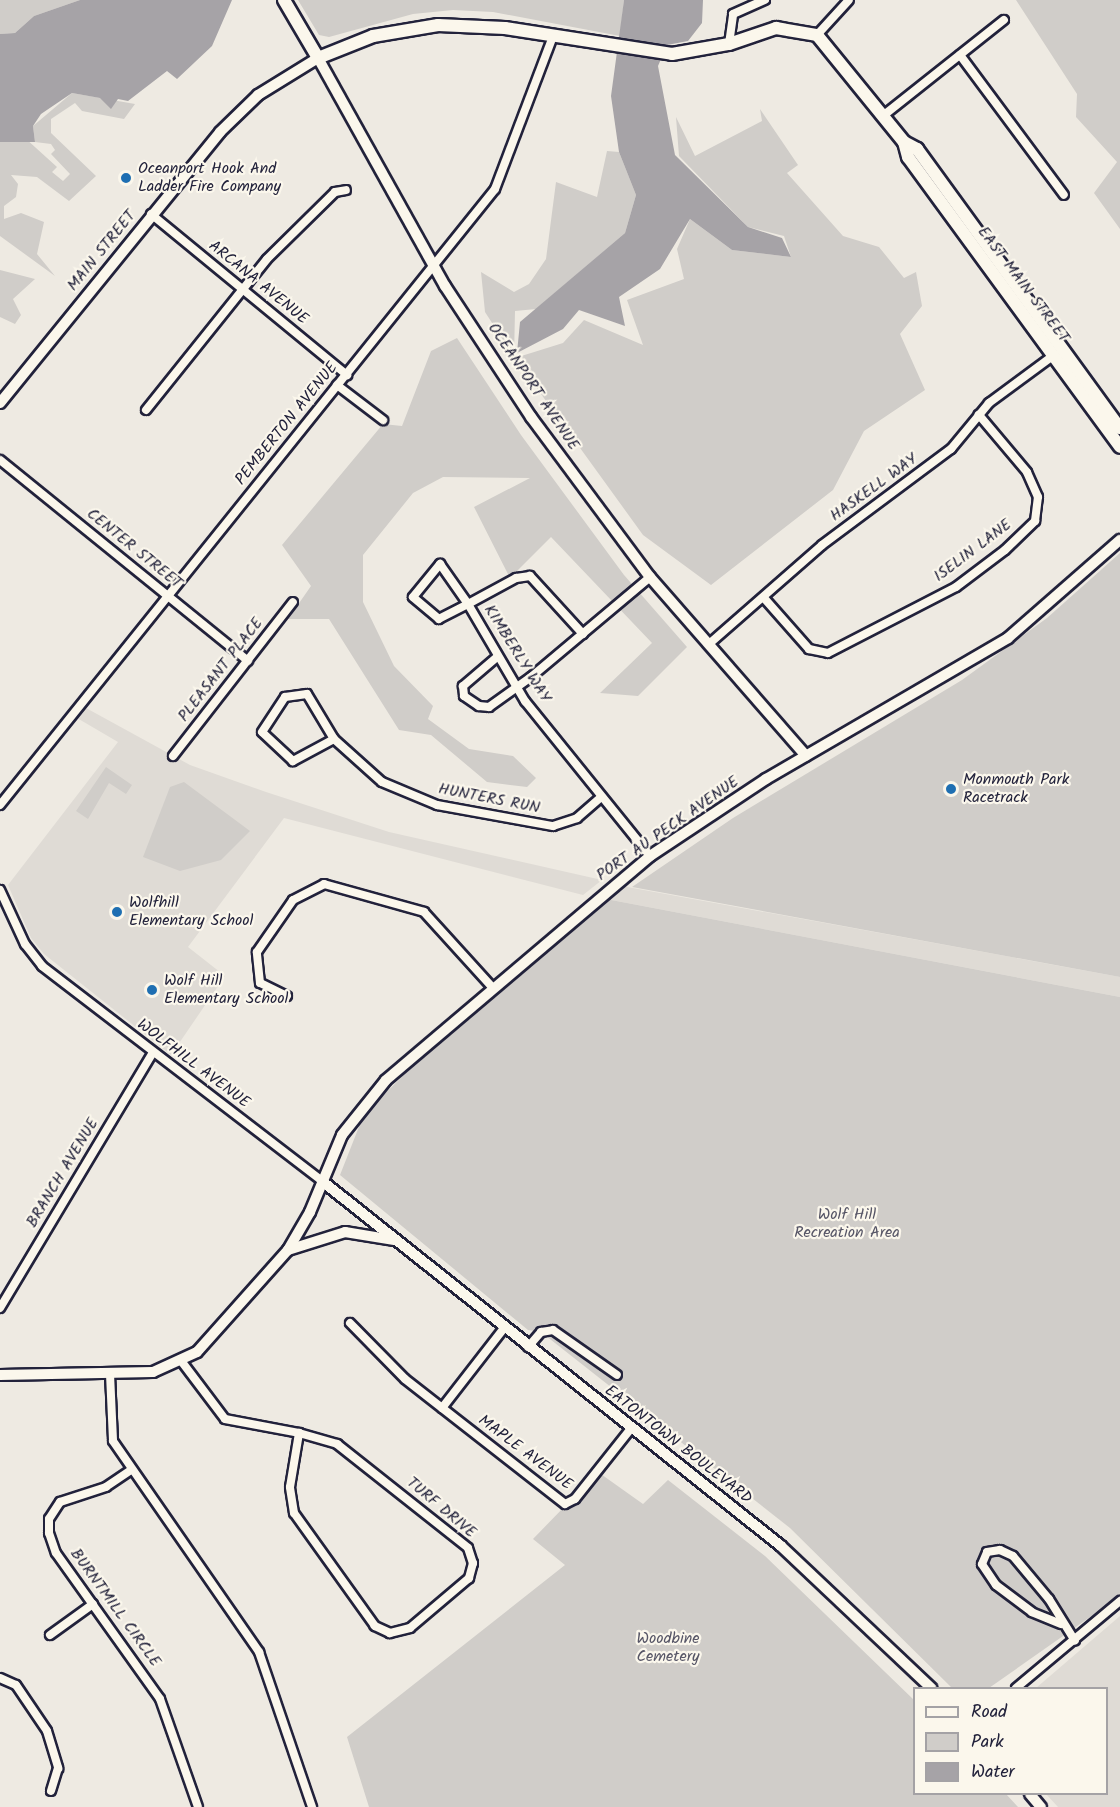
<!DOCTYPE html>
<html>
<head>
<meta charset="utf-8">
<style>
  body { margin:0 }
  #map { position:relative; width:1120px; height:1807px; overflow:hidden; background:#eeeae2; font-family:Kalam,sans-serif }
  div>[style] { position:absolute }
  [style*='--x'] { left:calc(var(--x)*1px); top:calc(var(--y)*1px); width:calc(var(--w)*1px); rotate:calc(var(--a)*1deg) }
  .built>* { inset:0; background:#dfdbd5 }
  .green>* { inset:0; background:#d0cdc9 }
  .water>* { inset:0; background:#a6a3a7 }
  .roads { filter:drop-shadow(2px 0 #22223b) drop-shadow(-2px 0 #22223b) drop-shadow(0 2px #22223b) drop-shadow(0 -2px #22223b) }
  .minor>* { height:8px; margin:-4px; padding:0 4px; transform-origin:4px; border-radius:4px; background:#fbf7ec }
  .tertiary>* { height:10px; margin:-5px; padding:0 5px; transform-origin:5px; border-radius:5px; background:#fbf7ec }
  .secondary>* { height:12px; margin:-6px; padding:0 6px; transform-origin:6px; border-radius:6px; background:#fbf7ec }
  .dots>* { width:16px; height:16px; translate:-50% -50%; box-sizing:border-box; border:3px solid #fbf7ec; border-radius:50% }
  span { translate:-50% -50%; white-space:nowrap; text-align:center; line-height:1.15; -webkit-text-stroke:4.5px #fbf7ec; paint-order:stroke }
  .poi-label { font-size:16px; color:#22223b }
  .left { translate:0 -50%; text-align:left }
  .street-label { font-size:16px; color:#22223b }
  .park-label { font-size:16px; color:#565566 }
  .legend { position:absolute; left:913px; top:1687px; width:195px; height:108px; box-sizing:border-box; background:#fbf7ec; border:2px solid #a4a2a5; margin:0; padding:8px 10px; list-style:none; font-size:18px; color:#22223b }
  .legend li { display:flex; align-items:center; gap:12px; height:30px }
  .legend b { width:30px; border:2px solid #a4a2a5 }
</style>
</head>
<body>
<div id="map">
  <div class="built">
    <i style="clip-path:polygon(86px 708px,190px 765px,266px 792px,389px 832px,602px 880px,583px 895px,284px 818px,188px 947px,225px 976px,171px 1055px,44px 954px,31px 938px,8px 885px,118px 742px,77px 718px)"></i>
    <i style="clip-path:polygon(622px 886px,1120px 977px,1120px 997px,606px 899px)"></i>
    <i style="clip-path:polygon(1120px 1616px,1120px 1807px,1058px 1807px,1046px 1794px,1106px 1794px,1106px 1688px,1036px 1688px)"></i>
  </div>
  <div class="green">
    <i style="clip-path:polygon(0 0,80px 0,34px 16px,15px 33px,0 34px)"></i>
    <i style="clip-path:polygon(298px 0,624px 0,620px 36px,493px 12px,453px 10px,413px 14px,329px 37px,319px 35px)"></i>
    <i style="clip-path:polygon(1016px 0,1120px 0,1120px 229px,1094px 193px,1117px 162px,1076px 117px,1077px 94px)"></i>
    <i style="clip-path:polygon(72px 93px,135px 104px,124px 119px,82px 111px,75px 103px,51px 119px,51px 133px,96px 176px,69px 201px,37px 177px,11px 175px,18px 184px,16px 197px,4px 206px,4px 219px,21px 213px,44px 222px,37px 254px,55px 276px,0 236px,0 142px,25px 138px,57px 167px,52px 172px,63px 181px,70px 174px,51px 154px,55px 150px,51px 144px,35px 142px,33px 126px)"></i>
    <i style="clip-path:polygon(760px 109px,798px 165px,787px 173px,843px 236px,879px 247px,904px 278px,916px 272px,922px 306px,900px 334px,925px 390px,864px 431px,833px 490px,711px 585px,643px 535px,515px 358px,563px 343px,584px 320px,643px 345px,627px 300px,684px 279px,677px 249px,690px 219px,732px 250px,791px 257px,784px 236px,748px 227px,679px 156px,676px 117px,695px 156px,762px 121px)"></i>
    <i style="clip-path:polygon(607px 151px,619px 152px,636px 195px,625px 233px,536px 309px,515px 311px,514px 357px,485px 312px,481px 272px,514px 292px,529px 284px,546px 259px,556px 182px,597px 197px)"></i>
    <i style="clip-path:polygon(0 270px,35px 279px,13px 299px,21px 315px,15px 324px,0 317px)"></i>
    <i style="clip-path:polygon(457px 338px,521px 435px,624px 575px,687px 647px,638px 696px,600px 693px,652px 643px,551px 537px,510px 578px,474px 507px,530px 478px,443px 477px,413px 493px,363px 555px,363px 602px,394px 666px,433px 706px,428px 719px,469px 749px,513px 756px,536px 778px,527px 787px,487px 782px,431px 735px,399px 730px,329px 619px,288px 619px,311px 586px,282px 545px,383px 424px,402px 426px,431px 351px)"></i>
    <i style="clip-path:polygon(1120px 553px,1120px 977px,632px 887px,733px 818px,962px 680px,1047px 618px)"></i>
    <i style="clip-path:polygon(106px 767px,132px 785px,126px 794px,109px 783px,88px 819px,76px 811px)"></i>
    <i style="clip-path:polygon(184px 782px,250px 831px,221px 860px,180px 871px,143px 857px,170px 787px)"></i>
    <i style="clip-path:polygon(606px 899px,1120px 997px,1120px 1596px,989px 1688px,952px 1688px,790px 1528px,541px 1332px,528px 1330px,340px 1175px,364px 1114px,457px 1023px)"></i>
    <i style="clip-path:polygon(598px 1472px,643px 1504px,668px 1480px,765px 1556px,914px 1700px,914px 1794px,1006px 1794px,1018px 1807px,369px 1807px,347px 1737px,565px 1565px,533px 1539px)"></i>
  </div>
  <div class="water">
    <i style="clip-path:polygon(80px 0,232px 0,212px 46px,177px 79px,167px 71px,128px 101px,118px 99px,111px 109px,100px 98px,72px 93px,41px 114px,33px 126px,35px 142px,0 142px,0 34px,15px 33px,34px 16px)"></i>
    <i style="clip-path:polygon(624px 0,703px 0,702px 23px,688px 41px,667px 45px,658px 66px,675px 155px,748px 227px,782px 238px,791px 257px,732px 250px,690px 219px,660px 269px,619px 297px,625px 326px,579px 310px,563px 329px,517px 353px,520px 322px,625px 233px,636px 195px,619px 152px,611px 96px)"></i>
  </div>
  <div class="roads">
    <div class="minor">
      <i style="--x:817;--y:35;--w:47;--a:-47.6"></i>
      <i style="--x:729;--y:44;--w:30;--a:-82"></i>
      <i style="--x:733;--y:14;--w:35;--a:-24"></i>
      <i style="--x:960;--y:55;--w:174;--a:53.4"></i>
      <i style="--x:884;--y:115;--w:153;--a:-38.4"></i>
      <i style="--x:151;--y:214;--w:254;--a:39.4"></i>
      <i style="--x:337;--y:385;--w:58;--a:37.3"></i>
      <i style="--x:146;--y:410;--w:193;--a:-51.3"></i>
      <i style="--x:267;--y:259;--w:95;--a:-44.6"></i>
      <i style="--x:335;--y:192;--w:11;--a:-10"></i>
      <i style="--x:0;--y:460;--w:319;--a:39"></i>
      <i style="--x:440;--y:564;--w:49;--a:55"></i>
      <i style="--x:468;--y:604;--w:33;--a:153"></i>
      <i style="--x:439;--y:619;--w:34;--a:-140"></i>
      <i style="--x:413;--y:597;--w:43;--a:-50.7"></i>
      <i style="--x:764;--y:598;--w:68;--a:48.6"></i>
      <i style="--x:809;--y:649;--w:19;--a:12"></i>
      <i style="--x:828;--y:653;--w:144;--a:-27.3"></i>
      <i style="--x:956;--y:587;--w:61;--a:-37.1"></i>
      <i style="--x:1005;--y:550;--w:42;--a:-44"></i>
      <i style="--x:1035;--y:521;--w:24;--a:-83"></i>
      <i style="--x:1038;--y:497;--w:27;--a:-114"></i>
      <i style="--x:1027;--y:472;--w:75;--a:-130.1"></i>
      <i style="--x:583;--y:634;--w:79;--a:-132.4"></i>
      <i style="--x:530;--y:576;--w:14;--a:172"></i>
      <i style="--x:516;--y:578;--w:55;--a:151.6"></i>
      <i style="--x:468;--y:604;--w:113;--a:59.6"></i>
      <i style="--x:525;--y:701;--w:199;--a:51.1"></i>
      <i style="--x:709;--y:644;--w:150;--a:-41.2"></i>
      <i style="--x:822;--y:545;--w:161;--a:-36.7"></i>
      <i style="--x:951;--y:449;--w:60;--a:-50.4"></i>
      <i style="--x:989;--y:403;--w:81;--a:-36.4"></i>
      <i style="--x:497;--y:657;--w:45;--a:139.5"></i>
      <i style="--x:463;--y:686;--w:10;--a:84"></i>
      <i style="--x:464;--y:696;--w:18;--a:34"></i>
      <i style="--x:479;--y:706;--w:10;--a:6"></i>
      <i style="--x:489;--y:707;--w:52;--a:-35.5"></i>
      <i style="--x:531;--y:677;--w:155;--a:-40"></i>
      <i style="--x:307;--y:694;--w:52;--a:59"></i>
      <i style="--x:334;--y:739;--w:47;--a:151.8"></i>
      <i style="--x:293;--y:761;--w:42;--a:-136.9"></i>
      <i style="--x:262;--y:732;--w:42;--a:-56.7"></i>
      <i style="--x:285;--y:697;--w:22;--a:-8"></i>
      <i style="--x:334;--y:739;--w:64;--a:41.9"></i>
      <i style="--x:382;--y:782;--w:60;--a:22.7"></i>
      <i style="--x:437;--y:805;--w:118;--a:10.3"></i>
      <i style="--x:553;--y:826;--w:25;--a:-18"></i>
      <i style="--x:577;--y:818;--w:32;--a:-41"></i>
      <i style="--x:173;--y:756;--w:195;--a:-52.1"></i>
      <i style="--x:0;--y:805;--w:790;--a:-51.22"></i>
      <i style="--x:495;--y:189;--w:164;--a:-69.2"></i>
      <i style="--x:0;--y:890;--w:60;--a:65.2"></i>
      <i style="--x:25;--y:944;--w:28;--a:52"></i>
      <i style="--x:42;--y:966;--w:353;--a:37.5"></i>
      <i style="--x:287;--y:996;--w:30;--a:-154"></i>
      <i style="--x:260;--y:983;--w:31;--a:-96"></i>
      <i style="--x:257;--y:952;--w:63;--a:-55.3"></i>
      <i style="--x:293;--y:900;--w:35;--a:-27"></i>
      <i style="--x:324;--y:884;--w:104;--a:15.6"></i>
      <i style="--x:424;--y:912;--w:103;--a:47.8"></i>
      <i style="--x:0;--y:1308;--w:298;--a:-59.1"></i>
      <i style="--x:350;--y:1323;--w:78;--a:45.5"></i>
      <i style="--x:405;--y:1379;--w:203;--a:38"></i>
      <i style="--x:565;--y:1504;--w:11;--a:-27"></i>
      <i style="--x:575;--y:1499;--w:92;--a:-51.6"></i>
      <i style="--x:528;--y:1347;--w:20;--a:-49"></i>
      <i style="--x:541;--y:1332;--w:12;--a:-9"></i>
      <i style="--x:553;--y:1330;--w:78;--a:35.1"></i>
      <i style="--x:182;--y:1362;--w:71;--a:53"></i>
      <i style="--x:225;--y:1419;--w:75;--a:10.7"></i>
      <i style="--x:110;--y:1374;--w:67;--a:87.4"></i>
      <i style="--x:113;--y:1441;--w:257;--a:55.3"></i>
      <i style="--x:259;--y:1652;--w:164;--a:71.1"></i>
      <i style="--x:442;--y:1408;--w:101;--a:-52.2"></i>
      <i style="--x:299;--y:1433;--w:40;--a:16"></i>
      <i style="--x:337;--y:1444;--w:167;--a:38.4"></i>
      <i style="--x:468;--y:1548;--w:16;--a:72"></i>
      <i style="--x:473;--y:1563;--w:16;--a:105"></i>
      <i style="--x:469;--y:1578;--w:77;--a:139.7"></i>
      <i style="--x:410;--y:1628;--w:21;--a:166"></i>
      <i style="--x:390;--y:1633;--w:17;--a:-155"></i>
      <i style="--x:375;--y:1626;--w:139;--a:-125.6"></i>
      <i style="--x:294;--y:1513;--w:26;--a:-99"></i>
      <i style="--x:290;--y:1487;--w:55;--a:-80.5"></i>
      <i style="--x:131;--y:1470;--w:30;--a:146"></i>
      <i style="--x:106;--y:1487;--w:48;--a:161.9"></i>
      <i style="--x:60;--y:1502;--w:20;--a:123"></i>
      <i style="--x:49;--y:1519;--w:14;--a:90"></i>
      <i style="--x:49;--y:1533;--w:21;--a:71"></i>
      <i style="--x:56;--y:1553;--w:179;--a:54.5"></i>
      <i style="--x:160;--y:1699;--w:114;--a:70.6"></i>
      <i style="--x:1061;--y:1624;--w:31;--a:-158"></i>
      <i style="--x:1032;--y:1612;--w:45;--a:-143.1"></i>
      <i style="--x:996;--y:1585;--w:25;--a:-124"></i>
      <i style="--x:982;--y:1564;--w:13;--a:-67"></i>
      <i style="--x:987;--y:1552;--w:13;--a:-9"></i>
      <i style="--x:1000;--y:1550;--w:14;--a:25"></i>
      <i style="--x:1013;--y:1556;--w:56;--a:50.1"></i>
      <i style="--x:1049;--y:1599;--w:49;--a:58.2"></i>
      <i style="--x:50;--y:1635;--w:53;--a:-35.8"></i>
      <i style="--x:0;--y:1678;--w:17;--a:24"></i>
      <i style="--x:16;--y:1685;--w:55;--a:56"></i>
      <i style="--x:47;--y:1731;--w:39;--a:73"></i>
      <i style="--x:58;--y:1768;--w:24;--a:107"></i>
      <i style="--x:1016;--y:1688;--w:136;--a:-39.9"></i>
    </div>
    <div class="tertiary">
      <i style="--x:0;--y:403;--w:349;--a:-50.9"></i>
      <i style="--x:220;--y:132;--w:53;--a:-44.2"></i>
      <i style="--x:258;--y:95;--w:70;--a:-31.7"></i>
      <i style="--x:318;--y:58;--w:261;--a:60.9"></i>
      <i style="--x:445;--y:286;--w:157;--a:56.7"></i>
      <i style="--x:531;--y:417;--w:199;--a:53.4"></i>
      <i style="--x:650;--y:577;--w:237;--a:48.9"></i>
      <i style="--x:322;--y:1181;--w:586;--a:38.49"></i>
      <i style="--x:781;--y:1546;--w:207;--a:43.4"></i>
      <i style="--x:288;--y:1250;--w:60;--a:-17.5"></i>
      <i style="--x:345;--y:1232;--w:50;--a:9.3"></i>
      <i style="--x:0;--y:1375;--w:153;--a:-1.1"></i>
      <i style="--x:153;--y:1372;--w:48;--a:-24.4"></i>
      <i style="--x:197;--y:1352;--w:137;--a:-48.3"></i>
      <i style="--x:288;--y:1250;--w:44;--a:-59.9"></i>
      <i style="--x:310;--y:1212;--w:83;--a:-67.4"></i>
      <i style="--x:342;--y:1135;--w:70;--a:-51.3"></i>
      <i style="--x:386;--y:1080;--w:346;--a:-40.3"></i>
      <i style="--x:650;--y:856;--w:139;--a:-33.6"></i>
      <i style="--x:766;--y:779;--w:280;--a:-30.2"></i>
      <i style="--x:1008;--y:638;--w:149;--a:-41.2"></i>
      <i style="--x:1030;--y:1794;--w:17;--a:50"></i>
    </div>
    <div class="secondary">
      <i style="--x:284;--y:0;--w:67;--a:59.6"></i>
      <i style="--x:318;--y:58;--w:59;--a:-21.8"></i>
      <i style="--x:373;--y:36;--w:66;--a:-9.6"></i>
      <i style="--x:438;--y:25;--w:67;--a:2.6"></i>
      <i style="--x:505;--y:28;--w:169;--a:8.8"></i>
      <i style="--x:672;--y:54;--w:58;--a:-10"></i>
      <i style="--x:729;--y:44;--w:50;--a:-18.8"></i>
      <i style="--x:776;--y:28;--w:42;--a:9.7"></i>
      <i style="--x:817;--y:35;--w:138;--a:50.9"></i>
      <i style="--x:904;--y:142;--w:16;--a:75"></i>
      <i style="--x:908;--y:157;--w:359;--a:53.8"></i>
      <i style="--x:904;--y:142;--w:15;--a:28"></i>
      <i style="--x:917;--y:149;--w:345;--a:54"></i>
    </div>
  </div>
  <div class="dots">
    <i style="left:126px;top:178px;background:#1f6fb2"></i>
    <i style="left:951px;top:789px;background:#1f6fb2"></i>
    <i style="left:117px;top:912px;background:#1f6fb2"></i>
    <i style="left:152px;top:990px;background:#1f6fb2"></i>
  </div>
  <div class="poi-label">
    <span class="left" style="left:138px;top:178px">Oceanport Hook And<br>Ladder Fire Company</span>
    <span class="left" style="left:963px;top:789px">Monmouth Park<br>Racetrack</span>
    <span class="left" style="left:129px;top:912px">Wolfhill<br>Elementary School</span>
    <span class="left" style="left:164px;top:990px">Wolf Hill<br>Elementary School</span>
  </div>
  <div class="street-label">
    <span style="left:102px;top:251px;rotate:-51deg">MAIN STREET</span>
    <span style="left:258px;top:283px;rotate:39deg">ARCANA AVENUE</span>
    <span style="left:1023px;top:285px;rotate:53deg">EAST MAIN STREET</span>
    <span style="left:533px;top:387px;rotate:56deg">OCEANPORT AVENUE</span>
    <span style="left:287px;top:424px;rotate:-51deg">PEMBERTON AVENUE</span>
    <span style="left:874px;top:488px;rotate:-36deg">HASKELL WAY</span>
    <span style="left:134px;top:549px;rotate:39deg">CENTER STREET</span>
    <span style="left:973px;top:551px;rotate:-37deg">ISELIN LANE</span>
    <span style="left:517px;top:654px;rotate:58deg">KIMBERLY WAY</span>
    <span style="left:221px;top:670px;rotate:-52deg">PLEASANT PLACE</span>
    <span style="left:489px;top:799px;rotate:11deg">HUNTERS RUN</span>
    <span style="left:668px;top:829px;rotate:-35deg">PORT AU PECK AVENUE</span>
    <span style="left:193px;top:1064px;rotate:37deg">WOLFHILL AVENUE</span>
    <span style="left:63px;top:1173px;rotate:-59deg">BRANCH AVENUE</span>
    <span style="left:678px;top:1445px;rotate:38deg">EATONTOWN BOULEVARD</span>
    <span style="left:525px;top:1453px;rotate:37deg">MAPLE AVENUE</span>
    <span style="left:441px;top:1508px;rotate:40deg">TURF DRIVE</span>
    <span style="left:115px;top:1608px;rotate:54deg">BURNTMILL CIRCLE</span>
  </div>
  <div class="park-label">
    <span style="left:847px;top:1224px">Wolf Hill<br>Recreation Area</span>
    <span style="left:668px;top:1648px">Woodbine<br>Cemetery</span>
  </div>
  <ul class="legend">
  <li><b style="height:8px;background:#fbf7ec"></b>Road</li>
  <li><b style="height:16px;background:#d0cdc9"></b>Park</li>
  <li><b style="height:16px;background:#a6a3a7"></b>Water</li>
  </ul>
</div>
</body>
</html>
